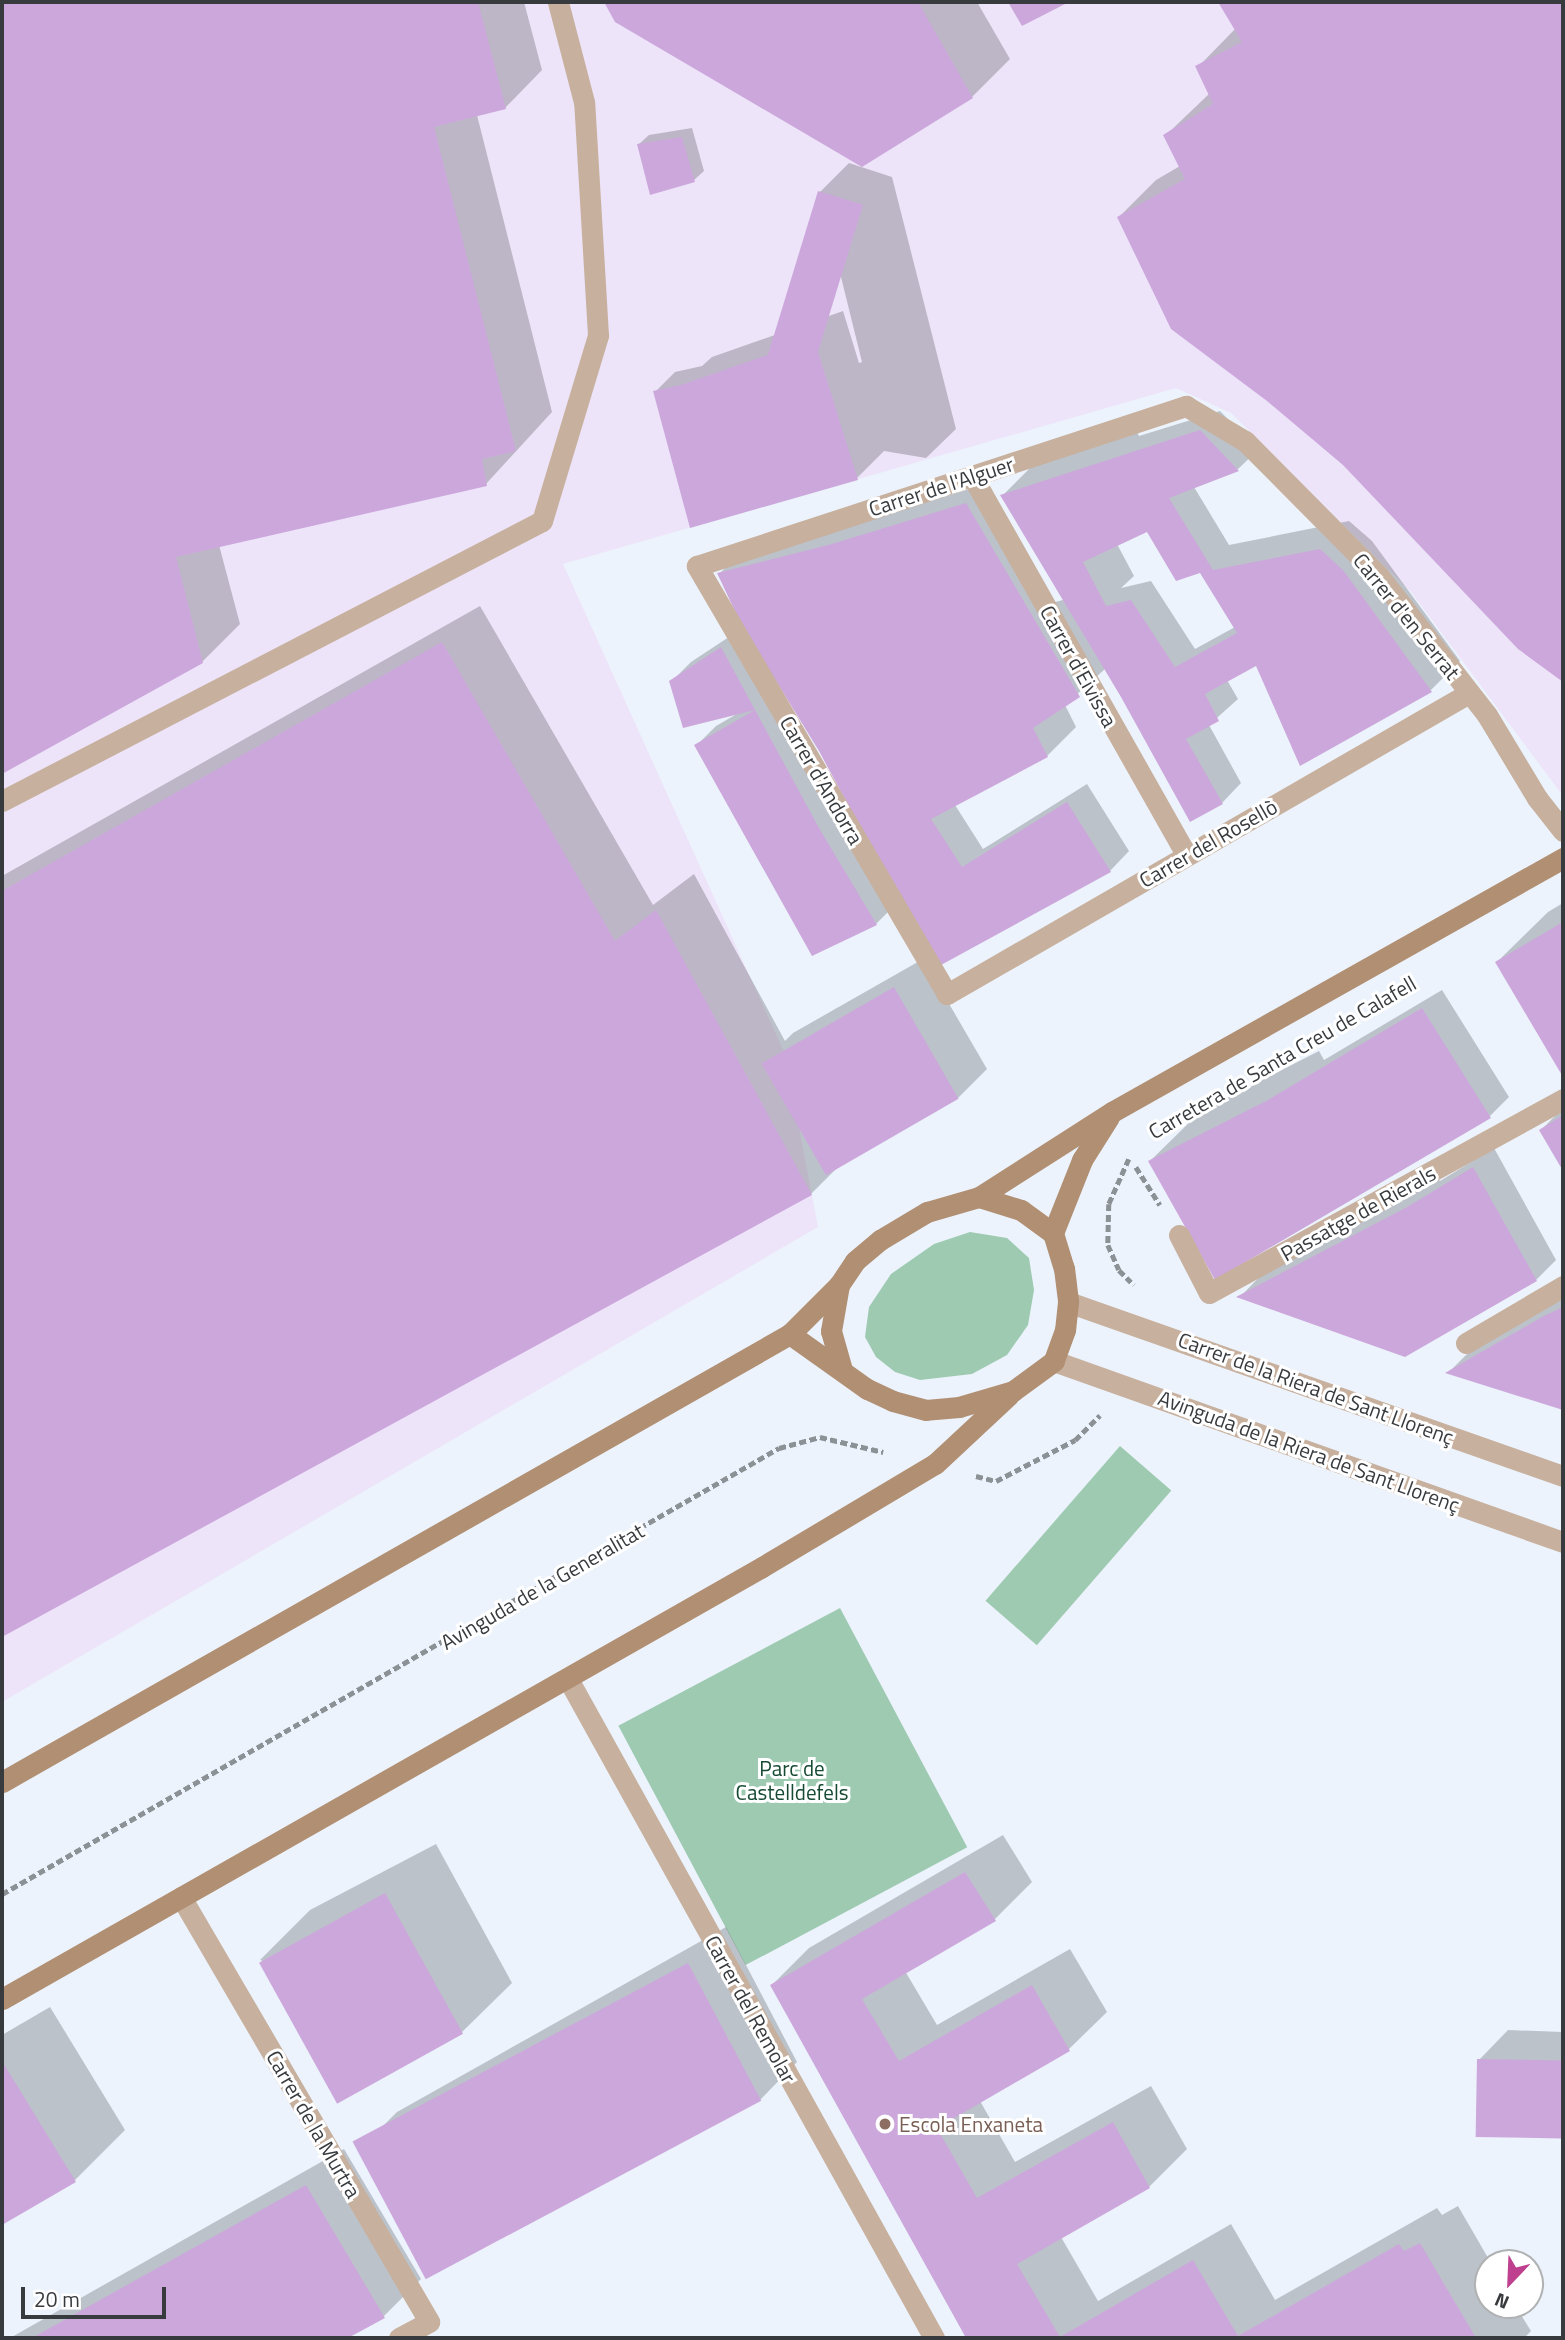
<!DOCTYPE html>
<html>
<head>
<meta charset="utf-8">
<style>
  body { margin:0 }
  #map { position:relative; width:1565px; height:2340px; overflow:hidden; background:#ecf3fc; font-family:"Titillium Web",sans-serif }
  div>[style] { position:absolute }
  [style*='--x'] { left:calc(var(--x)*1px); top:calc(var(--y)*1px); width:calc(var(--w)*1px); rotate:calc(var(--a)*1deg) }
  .industrial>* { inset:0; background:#ede4f9 }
  .green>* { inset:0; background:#9ecab2; transform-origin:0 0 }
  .shadow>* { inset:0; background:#0003 }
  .building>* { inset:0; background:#cca7dc; transform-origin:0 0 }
  .path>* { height:4.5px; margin-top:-2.25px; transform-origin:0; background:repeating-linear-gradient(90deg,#8c9196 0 7px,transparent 0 10.5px) }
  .lane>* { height:21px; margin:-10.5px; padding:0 10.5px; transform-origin:10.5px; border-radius:10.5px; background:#c7b09d }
  .street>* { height:21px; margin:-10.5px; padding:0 10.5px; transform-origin:10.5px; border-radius:10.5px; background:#c7b09d }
  .secondary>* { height:21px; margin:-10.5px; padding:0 10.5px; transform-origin:10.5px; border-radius:10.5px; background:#b18f73 }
  .dots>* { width:19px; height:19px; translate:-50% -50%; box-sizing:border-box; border:4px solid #fff; border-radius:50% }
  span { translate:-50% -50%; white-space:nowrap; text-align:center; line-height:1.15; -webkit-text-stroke:6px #fff; paint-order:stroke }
  .street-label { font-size:21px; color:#383b3e }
  .park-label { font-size:21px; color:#164a33 }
  .education-label { font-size:21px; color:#785e54 }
  .left { translate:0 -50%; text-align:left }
  .frame { position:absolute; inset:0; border:4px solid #383b3e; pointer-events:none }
  .north { position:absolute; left:1474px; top:2249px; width:70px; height:70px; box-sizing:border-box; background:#fff; border:2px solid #afb1b2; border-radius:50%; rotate:203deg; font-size:19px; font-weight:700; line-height:28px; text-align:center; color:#383b3e }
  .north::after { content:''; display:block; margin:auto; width:24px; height:32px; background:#be408e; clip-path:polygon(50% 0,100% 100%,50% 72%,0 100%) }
  .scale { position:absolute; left:21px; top:2287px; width:145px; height:32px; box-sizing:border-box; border:4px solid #383b3e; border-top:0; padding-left:9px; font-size:21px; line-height:24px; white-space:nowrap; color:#383b3e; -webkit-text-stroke:5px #fff; paint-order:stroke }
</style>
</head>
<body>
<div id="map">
  <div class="industrial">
    <i style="clip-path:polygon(2px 2px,1563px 2px,1563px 796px,1411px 592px,1231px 413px,1176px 388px,563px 564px,785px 1054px,818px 1227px,2px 1702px)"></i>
  </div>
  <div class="green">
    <i style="clip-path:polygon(970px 1232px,1007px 1238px,1029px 1258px,1034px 1290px,1028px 1325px,1007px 1355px,972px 1374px,920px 1380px,895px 1372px,876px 1357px,865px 1337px,869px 1307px,891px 1274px,934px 1244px)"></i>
    <i style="left:1120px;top:1446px;width:68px;height:205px;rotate:41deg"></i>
    <i style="left:840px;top:1608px;width:271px;height:251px;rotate:62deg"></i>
  </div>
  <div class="shadow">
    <i style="clip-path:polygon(2px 2px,524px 2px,542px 70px,505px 108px,477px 115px,552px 412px,486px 484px,219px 545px,240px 624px,202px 662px,2px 772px)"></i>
    <i style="clip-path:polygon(606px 2px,977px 2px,1010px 59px,972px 97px,862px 165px,616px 20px)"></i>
    <i style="clip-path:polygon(1220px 2px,1563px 2px,1563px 680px,1519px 648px,1119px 217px,1156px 180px,1180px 166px,1165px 136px,1210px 93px,1198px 67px,1236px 28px)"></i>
    <i style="clip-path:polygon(692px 128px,704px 171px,694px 180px,639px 144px,649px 135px)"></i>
    <i style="clip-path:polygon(849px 163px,892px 177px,956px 429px,926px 458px,884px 451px,857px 478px,655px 392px,675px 372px,702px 366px,712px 357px,843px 311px,859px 363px,862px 362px,820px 192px)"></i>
    <i style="clip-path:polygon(evenodd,1220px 411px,1258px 450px,1238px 469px,1194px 487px,1229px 545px,1349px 521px,1372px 541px,1460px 661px,1431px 690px,1257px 663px,1227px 680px,1238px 699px,1209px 725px,1241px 783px,1222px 803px,1105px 669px,1065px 705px,1076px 727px,1047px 756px,955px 805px,983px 849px,1087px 784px,1129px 851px,1110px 871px,942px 962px,719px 574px,748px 545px,864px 521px,986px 484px,1055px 602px,1063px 600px,1003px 495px,1032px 466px,1136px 430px,1139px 436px,1220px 411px,1148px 528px,1201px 572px,1235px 627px,1195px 649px,1151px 581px,1121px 588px,1134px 576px,1117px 544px,1148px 528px)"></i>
    <i style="clip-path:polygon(480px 606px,653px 905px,694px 874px,785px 1041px,793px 1033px,923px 959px,987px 1069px,958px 1098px,839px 1166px,811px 1194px,2px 1635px,2px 876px)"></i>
    <i style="clip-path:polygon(741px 629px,896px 904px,876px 924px,696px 746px,716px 726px,735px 715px,671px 682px,691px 662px)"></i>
    <i style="clip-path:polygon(1563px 903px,1563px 1073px,1497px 962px,1548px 912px)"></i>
    <i style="clip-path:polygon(1442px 990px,1509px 1097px,1490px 1116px,1150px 1161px,1201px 1111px,1319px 1051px,1324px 1060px)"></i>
    <i style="clip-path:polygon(1563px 1108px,1563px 1168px,1541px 1130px)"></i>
    <i style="clip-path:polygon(1494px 1148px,1556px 1260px,1536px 1280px,1240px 1297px,1268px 1268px,1438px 1179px,1440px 1181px)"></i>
    <i style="clip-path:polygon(1563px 1294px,1563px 1408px,1448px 1373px,1476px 1345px)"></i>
    <i style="clip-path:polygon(1003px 1835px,1032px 1882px,995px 1919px,905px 1971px,937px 2025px,1070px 1949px,1107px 2012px,1069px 2049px,980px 2101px,1015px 2162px,1151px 2086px,1187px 2149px,1149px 2187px,1061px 2237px,1098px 2301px,1231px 2224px,1275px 2300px,1437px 2208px,1442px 2215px,1458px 2206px,1491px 2263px,1488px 2263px,1488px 2305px,1515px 2305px,1531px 2331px,1524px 2338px,967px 2338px,772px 1985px,809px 1948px)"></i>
    <i style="clip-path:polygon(436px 1844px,512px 1983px,461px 2033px,260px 1960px,310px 1910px)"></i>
    <i style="clip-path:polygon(726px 1927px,797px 2062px,760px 2100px,359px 2150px,397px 2112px)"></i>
    <i style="clip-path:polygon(50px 2007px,125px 2130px,75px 2180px,2px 2222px,2px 2035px)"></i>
    <i style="clip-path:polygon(1508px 2030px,1563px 2032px,1563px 2137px,1478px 2135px,1479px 2060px)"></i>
    <i style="clip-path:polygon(344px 2149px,421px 2279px,384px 2316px,345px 2338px,10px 2338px)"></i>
  </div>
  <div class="building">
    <i style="clip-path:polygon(2px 2px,478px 2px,506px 109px,434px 127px,516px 451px,482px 459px,487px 486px,176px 557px,203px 663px,2px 774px)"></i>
    <i style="clip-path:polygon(604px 2px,918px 2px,973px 98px,862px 167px,615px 22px)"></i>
    <i style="clip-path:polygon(1008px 2px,1069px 2px,1022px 26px)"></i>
    <i style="clip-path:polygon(1218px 2px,1563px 2px,1563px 682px,1518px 649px,1343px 465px,1267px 401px,1171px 329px,1117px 217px,1185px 179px,1163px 135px,1213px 104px,1195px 66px,1242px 42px)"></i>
    <i style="clip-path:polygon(682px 137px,695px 182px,650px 195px,637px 144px)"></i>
    <i style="left:818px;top:191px;width:47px;height:288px;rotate:17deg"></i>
    <i style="clip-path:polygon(814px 339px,858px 480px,690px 528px,653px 391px,681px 385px)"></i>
    <i style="clip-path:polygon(evenodd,1200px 430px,1239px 471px,1169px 498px,1213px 570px,1320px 549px,1343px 570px,1432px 692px,1300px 766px,1256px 666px,1205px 694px,1219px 721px,1186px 739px,1223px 804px,1190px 822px,1121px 697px,1000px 495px,1200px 430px,1147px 532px,1176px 581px,1200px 573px,1237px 633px,1175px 667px,1131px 600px,1106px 606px,1083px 562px,1147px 532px)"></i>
    <i style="clip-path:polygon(966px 503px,1080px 697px,1033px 728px,1048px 757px,931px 819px,962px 867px,1067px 802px,1111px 872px,941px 965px,873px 851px,819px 751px,741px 624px,717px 573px,832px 544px)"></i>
    <i style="clip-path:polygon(442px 642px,615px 941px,656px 910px,812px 1195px,2px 1637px,2px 891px)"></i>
    <i style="clip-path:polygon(721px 647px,819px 828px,877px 925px,812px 956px,694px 745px,755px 710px,683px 728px,669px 681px)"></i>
    <i style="clip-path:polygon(1563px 922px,1563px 1077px,1495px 962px)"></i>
    <i style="left:894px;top:987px;width:129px;height:153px;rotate:60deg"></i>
    <i style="clip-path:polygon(1422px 1008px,1491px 1118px,1215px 1280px,1148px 1161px,1268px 1100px)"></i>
    <i style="clip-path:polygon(1563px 1115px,1563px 1171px,1539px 1130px)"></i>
    <i style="clip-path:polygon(1473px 1167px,1537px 1281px,1405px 1357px,1236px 1297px,1409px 1206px)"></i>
    <i style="clip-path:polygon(1563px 1307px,1563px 1410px,1445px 1373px,1542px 1317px)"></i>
    <i style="clip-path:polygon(965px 1872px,996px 1921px,862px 1999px,899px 2061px,1032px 1985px,1070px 2051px,937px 2128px,977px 2198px,1113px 2122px,1150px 2188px,1017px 2264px,1060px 2337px,1193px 2260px,1238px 2336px,1399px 2244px,1404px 2251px,1420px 2243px,1476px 2338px,966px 2338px,770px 1985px)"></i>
    <i style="left:385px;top:1893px;width:161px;height:144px;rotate:61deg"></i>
    <i style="left:688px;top:1963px;width:156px;height:380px;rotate:62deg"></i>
    <i style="left:1477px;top:2059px;width:86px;height:78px;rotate:1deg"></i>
    <i style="clip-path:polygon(2px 2061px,76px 2182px,2px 2225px)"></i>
    <i style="clip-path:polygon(306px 2185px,385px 2318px,348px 2338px,32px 2338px)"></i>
  </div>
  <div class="path">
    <i style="--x:1129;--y:1159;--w:49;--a:114"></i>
    <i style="--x:1109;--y:1204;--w:41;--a:91.4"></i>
    <i style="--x:1108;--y:1245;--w:27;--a:66"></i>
    <i style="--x:1119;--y:1270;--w:21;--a:45"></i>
    <i style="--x:1136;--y:1167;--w:45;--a:57.7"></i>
    <i style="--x:976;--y:1476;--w:21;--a:14"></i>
    <i style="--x:996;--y:1481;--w:89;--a:-27.4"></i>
    <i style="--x:1075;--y:1440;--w:35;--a:-45"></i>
    <i style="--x:2;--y:1894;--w:896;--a:-29.86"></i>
    <i style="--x:779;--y:1448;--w:42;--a:-15"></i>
    <i style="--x:820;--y:1437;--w:65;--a:13.4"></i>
  </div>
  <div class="lane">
    <i style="--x:2;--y:801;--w:608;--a:-27.41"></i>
    <i style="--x:542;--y:521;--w:194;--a:-73.2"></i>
    <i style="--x:598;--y:335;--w:233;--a:-93.4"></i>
    <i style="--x:584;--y:102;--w:103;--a:-104.6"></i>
    <i style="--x:1179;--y:1235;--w:65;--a:62.7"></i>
    <i style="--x:1209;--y:1293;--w:404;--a:-28.7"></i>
  </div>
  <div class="street">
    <i style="--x:972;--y:476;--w:435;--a:60.5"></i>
    <i style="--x:1469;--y:693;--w:603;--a:150.03"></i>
    <i style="--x:947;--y:994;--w:496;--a:-120.3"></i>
    <i style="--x:697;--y:566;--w:515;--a:-18.12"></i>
    <i style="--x:1186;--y:406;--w:69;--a:30.7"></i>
    <i style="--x:1245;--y:441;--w:189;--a:45.2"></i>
    <i style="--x:1378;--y:575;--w:177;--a:52.1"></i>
    <i style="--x:1487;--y:715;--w:97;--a:58.9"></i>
    <i style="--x:1537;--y:798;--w:42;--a:51.8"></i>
    <i style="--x:1068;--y:1302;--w:525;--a:19.37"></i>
    <i style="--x:1466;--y:1343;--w:113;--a:-30.4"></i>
    <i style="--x:1054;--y:1361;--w:540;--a:19.58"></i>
    <i style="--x:568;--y:1679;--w:754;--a:60.95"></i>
    <i style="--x:181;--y:1897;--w:492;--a:59.7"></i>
    <i style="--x:429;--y:2322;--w:34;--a:152"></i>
  </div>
  <div class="secondary">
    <i style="--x:979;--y:1197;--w:158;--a:-32.6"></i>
    <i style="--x:1112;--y:1112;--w:518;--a:-29.39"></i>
    <i style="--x:1053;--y:1233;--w:79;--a:-68.3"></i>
    <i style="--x:1082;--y:1160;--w:51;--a:-57.9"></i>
    <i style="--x:839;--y:1285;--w:47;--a:99.9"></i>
    <i style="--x:831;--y:1331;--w:41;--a:74.2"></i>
    <i style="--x:2;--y:1782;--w:906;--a:-29.62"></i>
    <i style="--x:790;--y:1334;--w:69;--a:-45"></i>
    <i style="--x:839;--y:1285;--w:29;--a:-56"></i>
    <i style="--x:855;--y:1261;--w:33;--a:-40"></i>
    <i style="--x:880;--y:1240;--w:55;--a:-30.8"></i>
    <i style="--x:927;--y:1212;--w:54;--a:-16.1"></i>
    <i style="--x:979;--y:1197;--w:44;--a:17.2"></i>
    <i style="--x:1021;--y:1210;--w:39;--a:36"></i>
    <i style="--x:1053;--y:1233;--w:37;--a:73"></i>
    <i style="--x:1064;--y:1268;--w:34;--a:83"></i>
    <i style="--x:1068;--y:1302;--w:28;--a:96"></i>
    <i style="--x:1065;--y:1330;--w:33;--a:110"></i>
    <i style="--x:1054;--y:1361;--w:51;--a:143.8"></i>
    <i style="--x:1013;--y:1391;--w:56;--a:163.5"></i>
    <i style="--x:959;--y:1407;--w:33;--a:175"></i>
    <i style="--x:926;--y:1410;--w:34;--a:-165"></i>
    <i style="--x:893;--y:1401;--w:29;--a:-155"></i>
    <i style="--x:867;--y:1389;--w:95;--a:-144.5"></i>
    <i style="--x:2;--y:1999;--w:874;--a:-29.61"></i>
    <i style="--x:762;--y:1567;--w:201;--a:-30.8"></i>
    <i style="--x:935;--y:1464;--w:101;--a:-43"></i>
  </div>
  <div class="dots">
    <i style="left:885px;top:2124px;background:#8d6e63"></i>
  </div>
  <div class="street-label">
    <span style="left:941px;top:486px;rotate:-18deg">Carrer de l'Alguer</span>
    <span style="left:1407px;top:616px;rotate:51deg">Carrer d'en Serrat</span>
    <span style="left:1079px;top:666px;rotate:61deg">Carrer d'Eivissa</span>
    <span style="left:822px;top:780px;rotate:60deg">Carrer d'Andorra</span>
    <span style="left:1208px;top:843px;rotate:-30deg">Carrer del Rosellò</span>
    <span style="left:1282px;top:1057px;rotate:-30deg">Carretera de Santa Creu de Calafell</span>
    <span style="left:1358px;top:1213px;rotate:-29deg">Passatge de Rierals</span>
    <span style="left:1316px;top:1388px;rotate:20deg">Carrer de la Riera de Sant Llorenç</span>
    <span style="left:1309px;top:1451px;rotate:20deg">Avinguda de la Riera de Sant Llorenç</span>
    <span style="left:542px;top:1586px;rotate:-30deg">Avinguda de la Generalitat</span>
    <span style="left:751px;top:2009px;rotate:61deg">Carrer del Remolar</span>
    <span style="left:314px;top:2124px;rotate:60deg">Carrer de la Murtra</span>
  </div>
  <div class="park-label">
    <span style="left:792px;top:1780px">Parc de<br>Castelldefels</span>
  </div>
  <div class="education-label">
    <span class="left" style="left:899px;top:2124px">Escola Enxaneta</span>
  </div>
  <div class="frame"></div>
  <div class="north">N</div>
  <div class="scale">20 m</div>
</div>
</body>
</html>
